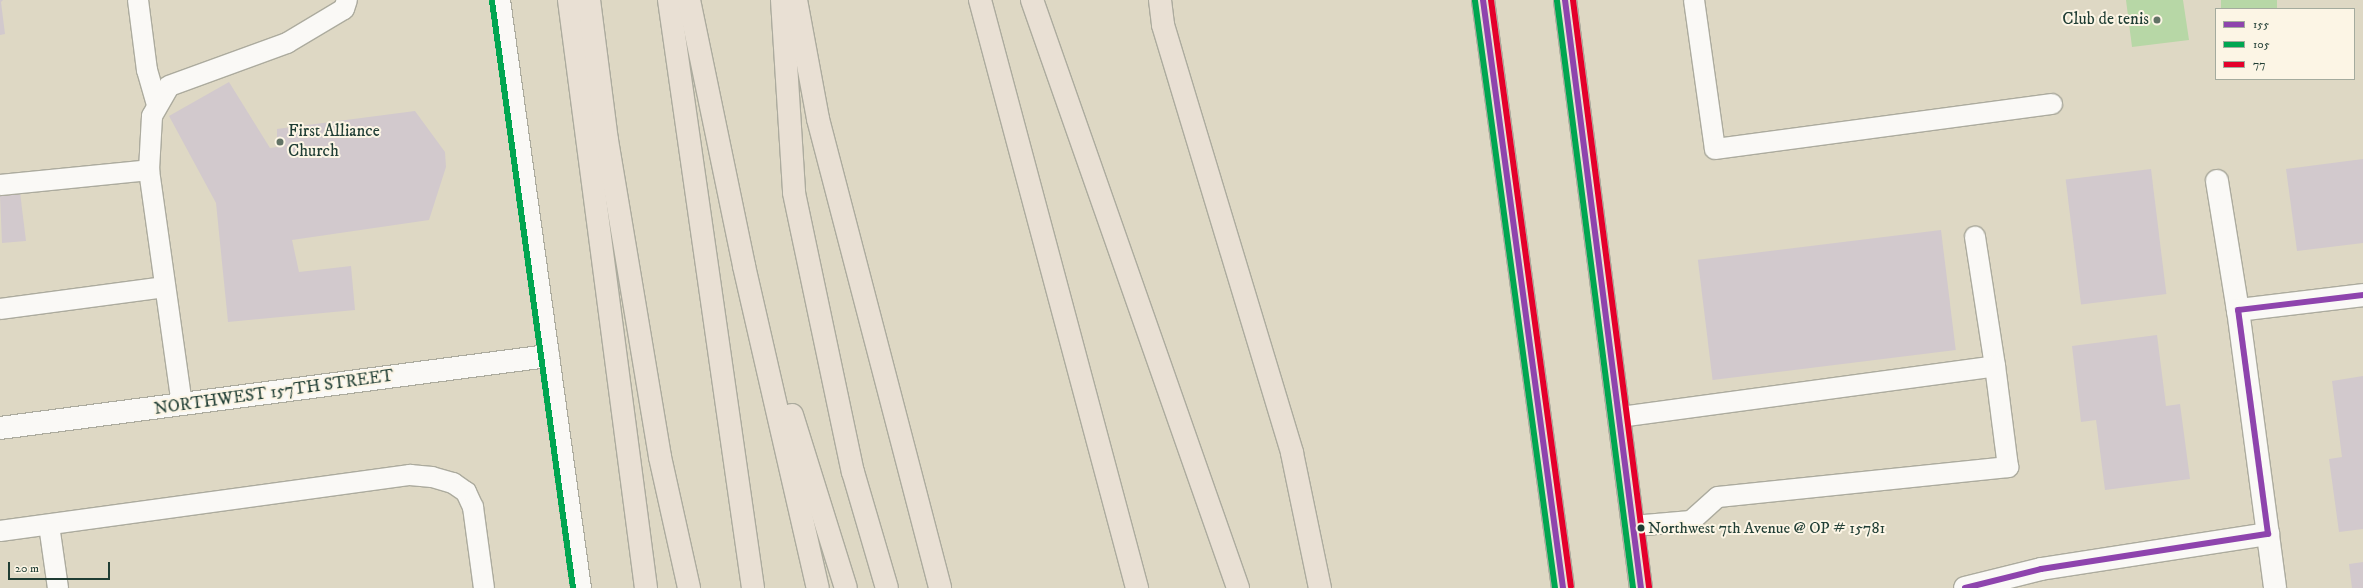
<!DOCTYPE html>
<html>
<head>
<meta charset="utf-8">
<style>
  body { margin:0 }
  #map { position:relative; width:2363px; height:588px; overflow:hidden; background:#ded8c4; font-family:"IM FELL DW Pica",serif }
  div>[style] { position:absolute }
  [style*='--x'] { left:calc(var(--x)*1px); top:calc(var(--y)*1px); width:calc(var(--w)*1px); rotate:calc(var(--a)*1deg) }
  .green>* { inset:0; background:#b7d7a6; transform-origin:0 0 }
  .building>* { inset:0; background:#d2c9cd; transform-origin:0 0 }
  .roads { filter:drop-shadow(1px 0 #acab9e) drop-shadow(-1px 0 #acab9e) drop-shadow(0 1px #acab9e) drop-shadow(0 -1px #acab9e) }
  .service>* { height:20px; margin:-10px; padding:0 10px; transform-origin:10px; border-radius:10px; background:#faf9f6 }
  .minor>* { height:22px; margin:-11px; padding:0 11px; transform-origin:11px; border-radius:11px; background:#faf9f6 }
  .primary>* { height:22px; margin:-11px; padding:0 11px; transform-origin:11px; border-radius:11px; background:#e9e0d4 }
  .motorway>* { height:22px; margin:-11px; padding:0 11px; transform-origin:11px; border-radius:11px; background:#e9e0d4 }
  .bus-1>* { height:6px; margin:-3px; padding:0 3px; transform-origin:3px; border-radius:3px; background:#8e44ad }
  .bus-2>* { height:6px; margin:-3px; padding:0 3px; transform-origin:3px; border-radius:3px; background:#00a651 }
  .bus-3>* { height:6px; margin:-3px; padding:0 3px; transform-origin:3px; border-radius:3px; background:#e4002b }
  .dots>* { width:11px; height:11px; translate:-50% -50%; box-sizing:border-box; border:2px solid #fcf5e5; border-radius:50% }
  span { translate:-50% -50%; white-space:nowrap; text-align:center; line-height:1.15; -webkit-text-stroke:4px #fcf5e5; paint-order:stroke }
  .bus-label { font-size:16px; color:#1f3d34 }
  .left { translate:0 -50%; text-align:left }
  .poi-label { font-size:17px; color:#1f3d34 }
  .right { translate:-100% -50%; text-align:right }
  .street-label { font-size:17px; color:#1f3d34 }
  .legend { position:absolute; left:2215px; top:8px; width:140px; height:72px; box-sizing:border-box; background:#fcf5e5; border:1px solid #a4ab9e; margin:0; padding:5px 7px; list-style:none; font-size:12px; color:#1f3d34 }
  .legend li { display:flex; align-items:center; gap:8px; height:20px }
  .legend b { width:20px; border:1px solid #a4ab9e }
  .scale { position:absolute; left:8px; top:562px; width:102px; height:18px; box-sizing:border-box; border:2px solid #1f3d34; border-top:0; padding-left:5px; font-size:12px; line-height:14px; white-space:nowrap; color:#1f3d34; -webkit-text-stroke:3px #fcf5e5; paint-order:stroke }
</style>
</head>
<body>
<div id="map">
  <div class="green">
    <i style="clip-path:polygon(2126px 0,2183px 0,2189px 40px,2132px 47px)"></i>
    <i style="left:2221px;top:0;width:56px;height:9px"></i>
  </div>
  <div class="building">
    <i style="clip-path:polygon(0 0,3px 0,1px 2px,5px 34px,0 35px)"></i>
    <i style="clip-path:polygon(229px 82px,270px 148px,277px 147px,277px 129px,415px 111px,445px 152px,446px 167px,429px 220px,292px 240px,299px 272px,351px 266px,355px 310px,228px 322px,216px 203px,169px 116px)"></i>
    <i style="clip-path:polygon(2363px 159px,2363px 243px,2297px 251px,2286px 169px)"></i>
    <i style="left:2151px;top:169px;width:126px;height:86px;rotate:83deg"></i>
    <i style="clip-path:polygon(20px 192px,26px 241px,2px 243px,0 195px)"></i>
    <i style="left:1941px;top:230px;width:121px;height:245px;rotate:83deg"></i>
    <i style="clip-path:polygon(2157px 335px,2166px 406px,2180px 404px,2190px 479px,2105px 490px,2096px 420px,2081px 422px,2072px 346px)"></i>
    <i style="clip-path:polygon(2363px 376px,2363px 529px,2339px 532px,2329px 459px,2342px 457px,2332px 381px)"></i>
    <i style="clip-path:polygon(2363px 562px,2363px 588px,2352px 588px,2349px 564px)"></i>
  </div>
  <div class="roads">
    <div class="service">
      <i style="--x:138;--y:0;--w:71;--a:82.7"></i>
      <i style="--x:147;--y:70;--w:37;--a:74"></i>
      <i style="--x:500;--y:0;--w:594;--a:82.16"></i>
      <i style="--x:1694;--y:0;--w:150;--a:82"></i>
      <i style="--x:1715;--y:149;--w:340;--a:-7.6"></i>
      <i style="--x:0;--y:185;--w:150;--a:-5.7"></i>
      <i style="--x:0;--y:309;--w:166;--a:-7.6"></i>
      <i style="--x:182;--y:405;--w:237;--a:-98"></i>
      <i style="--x:149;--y:170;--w:54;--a:-86.8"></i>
      <i style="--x:152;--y:116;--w:34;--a:-60"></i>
      <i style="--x:169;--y:86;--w:126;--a:-20"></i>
      <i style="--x:287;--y:43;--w:66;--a:-30.8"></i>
      <i style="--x:344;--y:9;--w:9;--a:-72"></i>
      <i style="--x:1620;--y:417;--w:378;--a:-7.7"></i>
      <i style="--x:1995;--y:366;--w:131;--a:-98.8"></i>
      <i style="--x:49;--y:525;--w:64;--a:81.9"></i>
      <i style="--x:1633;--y:526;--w:58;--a:-4.9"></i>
      <i style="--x:1691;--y:521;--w:36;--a:-42"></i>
      <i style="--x:1718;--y:497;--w:292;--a:-5.9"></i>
      <i style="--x:2008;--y:467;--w:102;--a:-97.3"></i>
      <i style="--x:0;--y:531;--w:414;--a:-7.8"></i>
      <i style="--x:410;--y:475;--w:22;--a:5"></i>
      <i style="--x:432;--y:477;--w:22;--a:16"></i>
      <i style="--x:453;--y:483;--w:16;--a:35"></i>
      <i style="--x:466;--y:492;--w:17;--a:65"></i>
      <i style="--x:473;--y:507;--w:82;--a:82.3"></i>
    </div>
    <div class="minor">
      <i style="--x:2217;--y:181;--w:131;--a:80.8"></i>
      <i style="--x:2238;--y:310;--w:280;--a:82.4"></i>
      <i style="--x:2238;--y:310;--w:126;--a:-6.8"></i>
      <i style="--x:0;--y:428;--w:553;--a:-7.49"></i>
      <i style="--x:1965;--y:588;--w:78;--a:-14"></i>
      <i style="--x:2041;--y:569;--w:230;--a:-8.8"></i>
    </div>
    <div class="primary">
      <i style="--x:1483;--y:0;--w:593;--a:82.25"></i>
      <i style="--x:1565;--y:0;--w:593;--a:82.64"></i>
    </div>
    <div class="motorway">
      <i style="--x:569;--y:0;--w:593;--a:82.54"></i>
      <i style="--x:589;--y:0;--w:141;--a:82.7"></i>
      <i style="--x:607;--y:140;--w:321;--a:80.5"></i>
      <i style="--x:660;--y:457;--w:134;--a:77.5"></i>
      <i style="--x:669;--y:0;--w:594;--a:81.87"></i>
      <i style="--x:689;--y:0;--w:272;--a:78.3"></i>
      <i style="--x:744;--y:266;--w:330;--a:77.1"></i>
      <i style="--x:782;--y:0;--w:193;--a:86.4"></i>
      <i style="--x:794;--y:193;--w:285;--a:78.1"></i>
      <i style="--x:853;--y:472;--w:121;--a:73.7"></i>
      <i style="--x:796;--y:0;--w:121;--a:79.5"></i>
      <i style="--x:818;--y:119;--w:485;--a:75.4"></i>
      <i style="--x:980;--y:0;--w:609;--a:75.05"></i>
      <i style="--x:1032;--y:0;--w:623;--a:70.69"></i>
      <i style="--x:1160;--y:0;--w:25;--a:83"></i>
      <i style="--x:1163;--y:25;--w:447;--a:73.2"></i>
      <i style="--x:1292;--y:453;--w:138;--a:78.3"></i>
      <i style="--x:792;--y:415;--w:181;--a:72.7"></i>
    </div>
  </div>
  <div class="bus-1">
    <i style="--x:1483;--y:0;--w:593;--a:82.25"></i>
    <i style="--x:1565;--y:0;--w:593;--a:82.64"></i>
    <i style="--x:1965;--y:588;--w:78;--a:-14"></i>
    <i style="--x:2041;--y:569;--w:230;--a:-8.8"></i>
    <i style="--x:2268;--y:534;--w:226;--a:-97.6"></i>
    <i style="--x:2238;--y:310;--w:126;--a:-6.8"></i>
  </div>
  <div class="bus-2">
    <i style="--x:492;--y:1;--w:593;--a:82.14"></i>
    <i style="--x:1475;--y:1;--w:592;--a:82.24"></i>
    <i style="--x:1557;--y:1;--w:592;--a:82.62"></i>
  </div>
  <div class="bus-3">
    <i style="--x:1491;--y:0;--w:592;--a:82.24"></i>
    <i style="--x:1573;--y:0;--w:592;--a:82.62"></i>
  </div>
  <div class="dots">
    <i style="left:2157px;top:20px;background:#627366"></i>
    <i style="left:280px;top:142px;background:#627366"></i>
    <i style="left:1641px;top:528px;background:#1f3d34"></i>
  </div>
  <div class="bus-label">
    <span class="left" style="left:1648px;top:528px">Northwest 7th Avenue @ OP # 15781</span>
  </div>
  <div class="poi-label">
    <span class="right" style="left:2149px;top:20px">Club de tenis</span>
    <span class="left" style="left:288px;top:142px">First Alliance<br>Church</span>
  </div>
  <div class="street-label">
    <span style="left:274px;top:393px;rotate:-8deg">NORTHWEST 157TH STREET</span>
  </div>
  <ul class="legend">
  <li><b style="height:5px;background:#8e44ad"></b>155</li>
  <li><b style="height:5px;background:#00a651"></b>105</li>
  <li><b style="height:5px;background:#e4002b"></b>77</li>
  </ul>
  <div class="scale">20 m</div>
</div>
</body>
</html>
